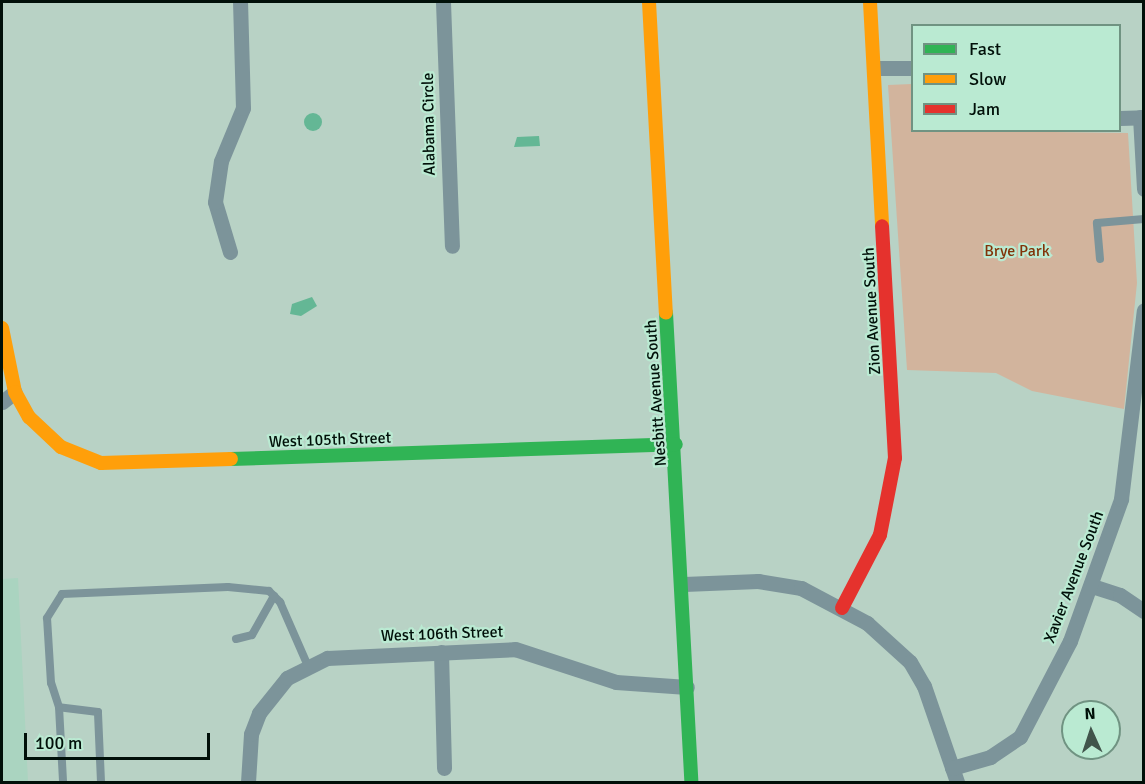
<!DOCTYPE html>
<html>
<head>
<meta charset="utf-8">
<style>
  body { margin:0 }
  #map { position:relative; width:1145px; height:784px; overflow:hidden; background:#b8d2c5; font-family:Signika,sans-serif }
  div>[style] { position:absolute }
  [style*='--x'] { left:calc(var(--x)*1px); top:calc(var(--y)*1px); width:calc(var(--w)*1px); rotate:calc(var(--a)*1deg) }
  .built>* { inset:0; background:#aad4c0 }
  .green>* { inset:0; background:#d2b49d }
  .water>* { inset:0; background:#64b795 }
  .round { border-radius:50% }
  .lane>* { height:8px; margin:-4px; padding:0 4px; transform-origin:4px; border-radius:4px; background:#7c949a }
  .street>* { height:15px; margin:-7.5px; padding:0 7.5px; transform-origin:7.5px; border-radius:7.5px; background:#7c949a }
  .fast>* { height:14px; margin:-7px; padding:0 7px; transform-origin:7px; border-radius:7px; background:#30b455 }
  .slow>* { height:14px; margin:-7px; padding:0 7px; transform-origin:7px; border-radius:7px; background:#ff9f0a }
  .jam>* { height:14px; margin:-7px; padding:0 7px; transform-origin:7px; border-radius:7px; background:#e5322d }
  span { translate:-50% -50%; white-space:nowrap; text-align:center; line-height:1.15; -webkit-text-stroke:4.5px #baead2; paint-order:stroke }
  .street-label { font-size:16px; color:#011009 }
  .park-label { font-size:16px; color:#813308 }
  .frame { position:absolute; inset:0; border:3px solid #011009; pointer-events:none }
  .legend { position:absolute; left:911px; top:24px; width:210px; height:108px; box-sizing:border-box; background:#baead2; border:2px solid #709382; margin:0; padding:8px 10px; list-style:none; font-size:18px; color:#011009 }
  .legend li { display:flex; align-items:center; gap:12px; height:30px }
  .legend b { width:30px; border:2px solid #709382 }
  .north { position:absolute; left:1061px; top:700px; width:60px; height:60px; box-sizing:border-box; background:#baead2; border:2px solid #709382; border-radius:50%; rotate:357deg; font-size:16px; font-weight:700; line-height:24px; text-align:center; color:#011009 }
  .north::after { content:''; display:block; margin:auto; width:21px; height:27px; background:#41544b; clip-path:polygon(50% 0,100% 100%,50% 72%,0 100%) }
  .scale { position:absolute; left:24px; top:733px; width:186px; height:27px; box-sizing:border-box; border:3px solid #011009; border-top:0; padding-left:8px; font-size:18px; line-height:21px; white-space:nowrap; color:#011009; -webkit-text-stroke:4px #baead2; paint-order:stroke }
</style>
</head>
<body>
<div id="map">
  <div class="built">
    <i style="clip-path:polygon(18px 578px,28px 782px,2px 782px,2px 579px)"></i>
  </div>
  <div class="green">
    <i style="clip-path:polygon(912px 84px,912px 130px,1128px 133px,1137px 283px,1124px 409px,1032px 391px,996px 373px,907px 370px,888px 85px)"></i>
  </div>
  <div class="water">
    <i class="round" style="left:304px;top:113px;width:18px;height:18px"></i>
    <i style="clip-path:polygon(539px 136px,540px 146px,514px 147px,517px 137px)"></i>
    <i style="clip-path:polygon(312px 297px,317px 306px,301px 316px,290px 314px,292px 304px)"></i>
  </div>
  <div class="lane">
    <i style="--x:1100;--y:259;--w:36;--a:-95"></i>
    <i style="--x:1097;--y:223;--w:47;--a:-4.9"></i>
    <i style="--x:236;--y:639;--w:16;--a:-14"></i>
    <i style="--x:252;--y:635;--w:45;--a:-60.6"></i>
    <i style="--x:59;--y:707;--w:75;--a:86.9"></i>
    <i style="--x:101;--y:782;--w:70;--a:-92.5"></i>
    <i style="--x:98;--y:712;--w:39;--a:-173"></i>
    <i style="--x:59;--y:707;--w:25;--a:-108"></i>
    <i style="--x:51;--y:683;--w:65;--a:-93.5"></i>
    <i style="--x:47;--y:618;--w:28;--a:-58"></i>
    <i style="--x:62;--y:594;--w:166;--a:-2.4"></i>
    <i style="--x:228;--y:587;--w:41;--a:5.6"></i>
    <i style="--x:269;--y:591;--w:16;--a:45"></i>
    <i style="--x:280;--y:602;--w:70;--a:66.4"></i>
  </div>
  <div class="street">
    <i style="--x:443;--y:2;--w:244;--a:87.9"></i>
    <i style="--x:874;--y:68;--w:38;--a:0"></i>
    <i style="--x:1140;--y:117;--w:72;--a:86.8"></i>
    <i style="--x:1120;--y:118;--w:24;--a:-2"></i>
    <i style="--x:230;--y:252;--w:52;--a:-106.7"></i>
    <i style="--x:215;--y:202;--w:41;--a:-81.7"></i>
    <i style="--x:221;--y:161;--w:57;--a:-67.5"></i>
    <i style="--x:243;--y:108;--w:106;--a:-91.6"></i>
    <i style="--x:2;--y:402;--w:16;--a:-38"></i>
    <i style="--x:684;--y:584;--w:74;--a:-2.3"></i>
    <i style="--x:758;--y:581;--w:44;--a:9.2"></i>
    <i style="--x:801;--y:588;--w:75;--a:27.9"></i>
    <i style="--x:867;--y:623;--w:58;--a:42.2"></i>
    <i style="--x:910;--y:662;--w:28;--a:60"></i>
    <i style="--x:924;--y:686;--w:102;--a:71"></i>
    <i style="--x:1092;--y:586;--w:29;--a:18"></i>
    <i style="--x:1120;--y:595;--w:29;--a:34"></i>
    <i style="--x:441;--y:652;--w:116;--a:88.5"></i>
    <i style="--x:952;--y:768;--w:40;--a:-16"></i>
    <i style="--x:990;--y:757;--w:36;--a:-34"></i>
    <i style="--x:1020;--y:737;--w:108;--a:-62.5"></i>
    <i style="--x:1070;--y:641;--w:151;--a:-70.2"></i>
    <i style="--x:1121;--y:499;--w:190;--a:-83.1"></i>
    <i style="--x:248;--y:782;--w:48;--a:-86.4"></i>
    <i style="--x:251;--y:734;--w:22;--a:-69"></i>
    <i style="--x:259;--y:713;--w:45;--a:-51.3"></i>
    <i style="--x:287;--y:678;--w:45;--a:-26.6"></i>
    <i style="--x:327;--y:658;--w:188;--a:-2.7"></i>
    <i style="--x:515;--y:649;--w:106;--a:18.1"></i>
    <i style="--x:616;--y:682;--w:71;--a:4"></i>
  </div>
  <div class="fast">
    <i style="--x:666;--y:313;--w:470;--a:86.9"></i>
    <i style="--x:231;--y:459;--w:445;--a:-1.9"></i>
  </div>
  <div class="slow">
    <i style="--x:649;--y:2;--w:311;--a:86.9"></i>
    <i style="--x:870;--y:2;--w:224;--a:86.9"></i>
    <i style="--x:2;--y:328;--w:65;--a:78.5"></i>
    <i style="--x:15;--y:392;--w:29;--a:61"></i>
    <i style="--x:29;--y:417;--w:44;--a:43.2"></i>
    <i style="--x:61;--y:447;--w:43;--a:21.8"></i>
    <i style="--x:101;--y:463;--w:130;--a:-1.8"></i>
  </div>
  <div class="jam">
    <i style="--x:842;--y:608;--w:82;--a:-62.5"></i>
    <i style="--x:880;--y:535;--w:78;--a:-79"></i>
    <i style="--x:895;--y:458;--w:232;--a:-93.2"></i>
  </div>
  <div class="street-label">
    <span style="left:429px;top:124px;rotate:-91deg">Alabama Circle</span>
    <span style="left:872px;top:311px;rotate:-93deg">Zion Avenue South</span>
    <span style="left:656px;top:393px;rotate:-94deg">Nesbitt Avenue South</span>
    <span style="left:330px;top:440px;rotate:-2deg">West 105th Street</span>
    <span style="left:1074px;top:577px;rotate:-69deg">Xavier Avenue South</span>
    <span style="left:442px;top:634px;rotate:-2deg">West 106th Street</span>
  </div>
  <div class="park-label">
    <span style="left:1017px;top:251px">Brye Park</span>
  </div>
  <div class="frame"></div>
  <ul class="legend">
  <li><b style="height:8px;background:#30b455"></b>Fast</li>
  <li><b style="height:8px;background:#ff9f0a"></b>Slow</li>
  <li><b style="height:8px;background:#e5322d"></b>Jam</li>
  </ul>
  <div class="north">N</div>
  <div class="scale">100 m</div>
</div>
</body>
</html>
